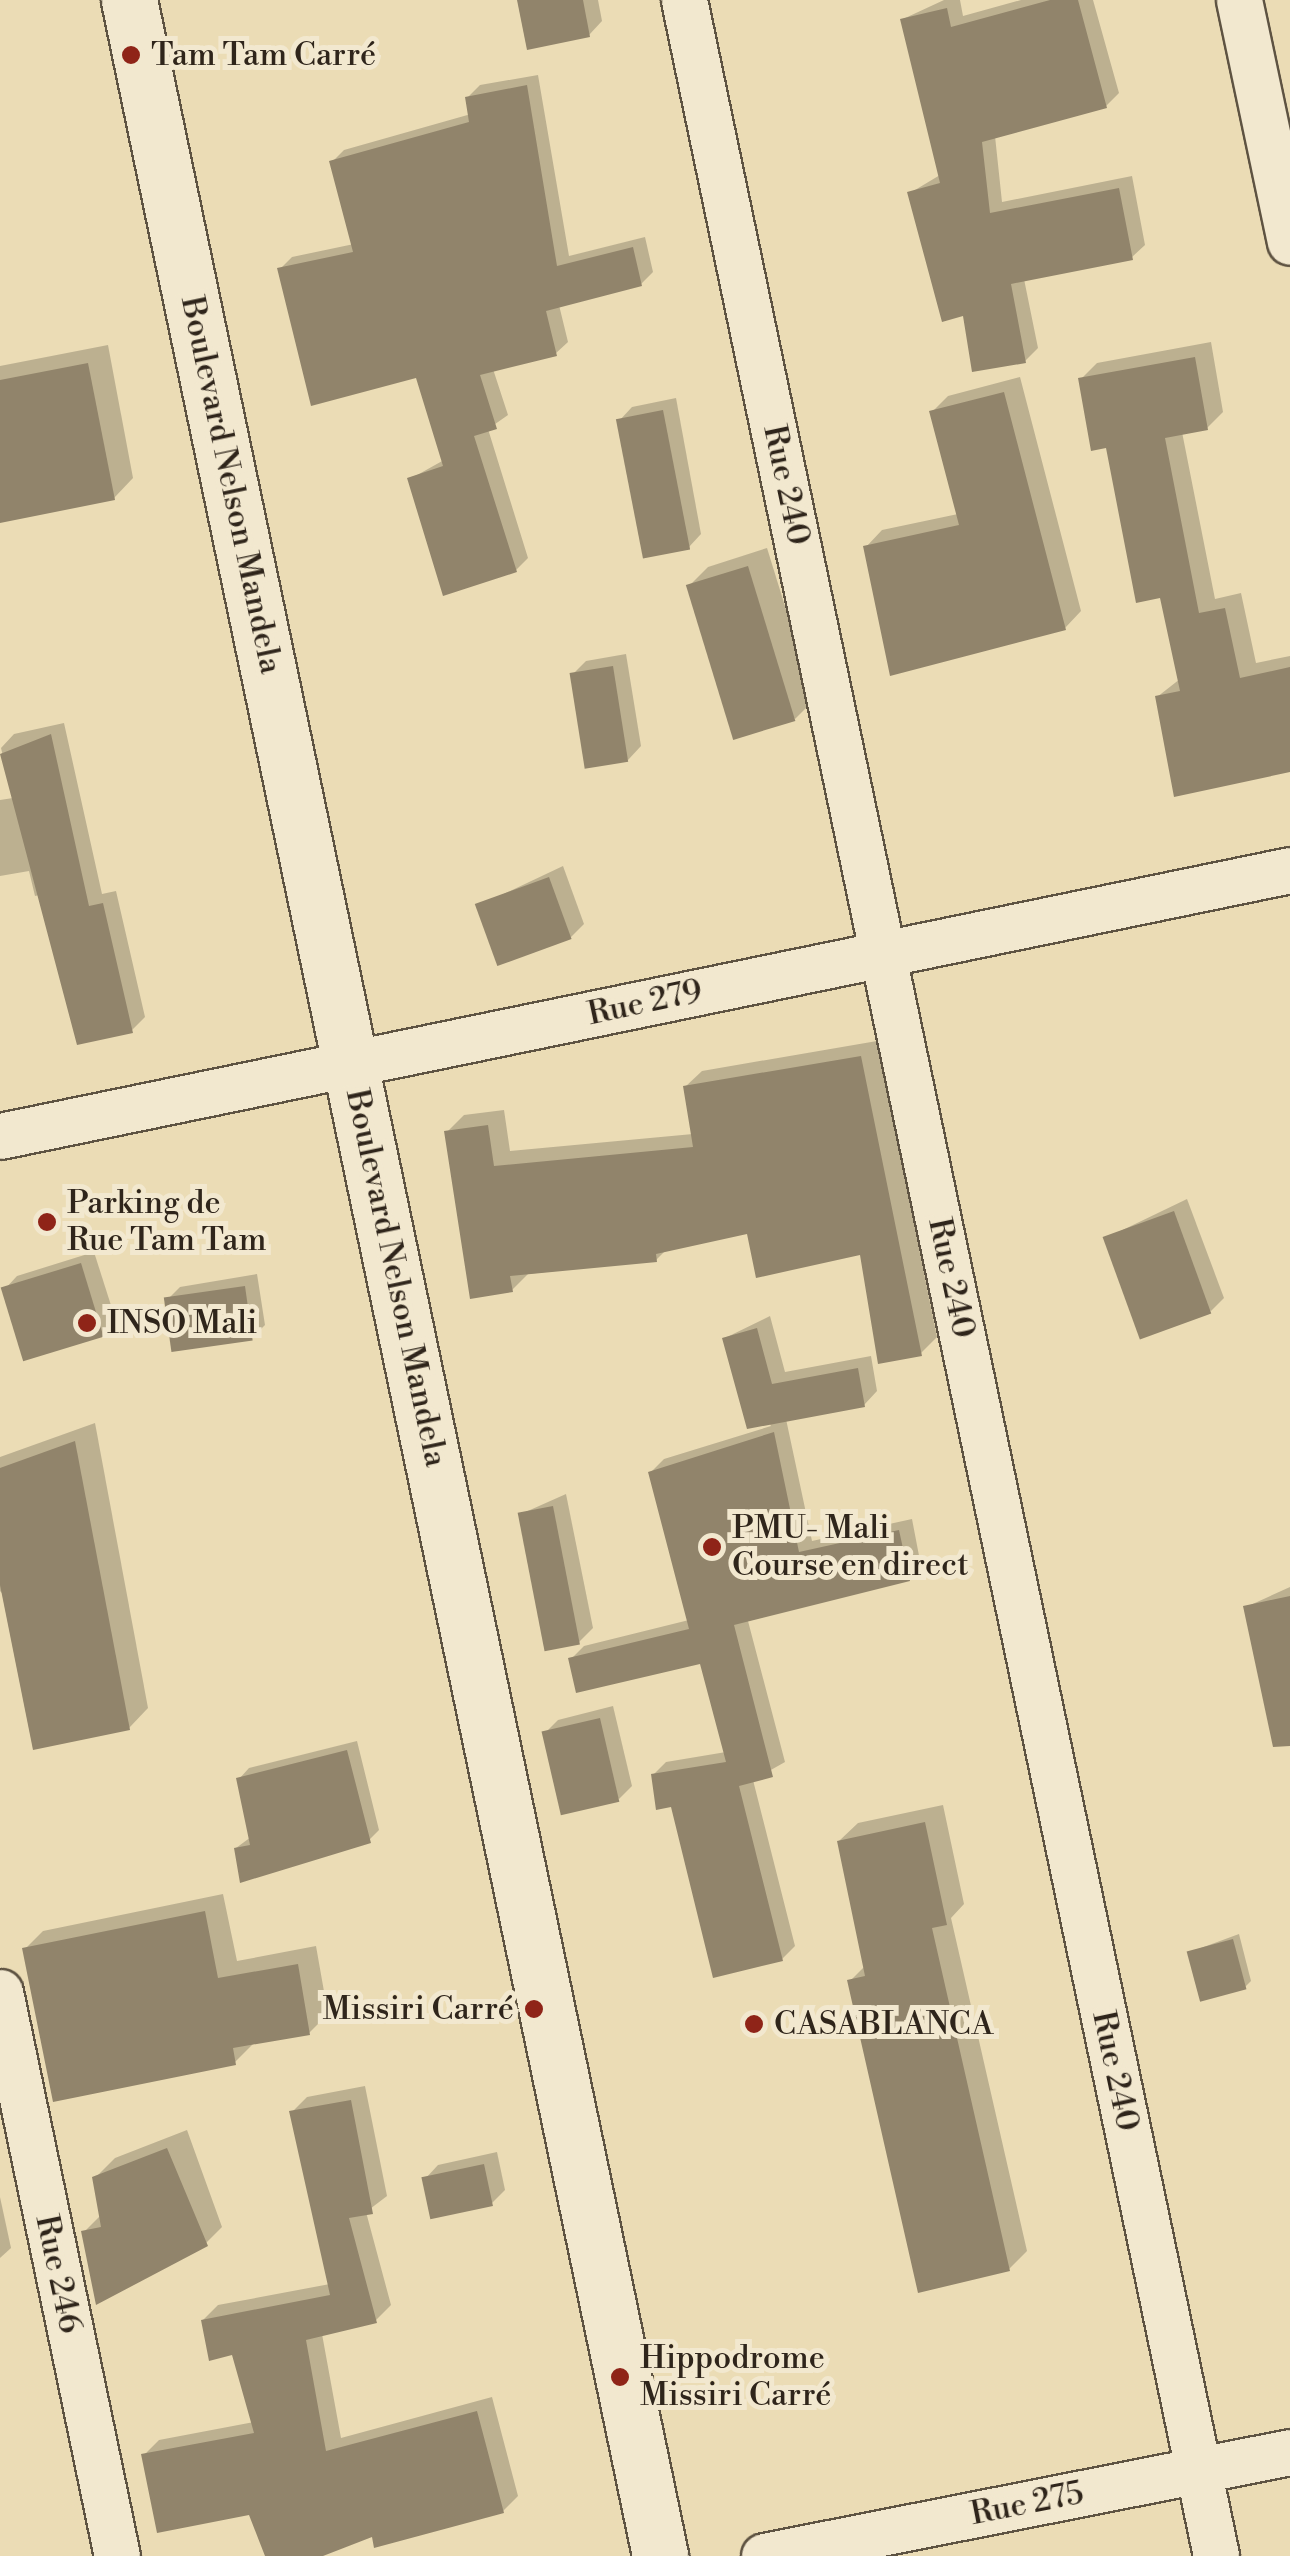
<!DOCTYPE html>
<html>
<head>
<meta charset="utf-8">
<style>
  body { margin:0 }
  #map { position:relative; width:1290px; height:2556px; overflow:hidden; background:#ebdcb5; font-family:"Libre Bodoni",serif }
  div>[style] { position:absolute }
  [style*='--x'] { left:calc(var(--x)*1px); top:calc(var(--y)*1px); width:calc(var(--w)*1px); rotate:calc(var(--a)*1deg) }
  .shadow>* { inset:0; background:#0003 }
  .building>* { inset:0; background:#91846b; transform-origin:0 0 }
  .roads { filter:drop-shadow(2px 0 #5e5342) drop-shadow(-2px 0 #5e5342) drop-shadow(0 2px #5e5342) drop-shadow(0 -2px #5e5342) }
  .street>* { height:45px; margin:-22.5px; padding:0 22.5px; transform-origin:22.5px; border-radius:22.5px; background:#f2e8cf }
  .secondary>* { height:55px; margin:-27.5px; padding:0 27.5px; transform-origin:27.5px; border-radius:27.5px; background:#f2e8cf }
  .dots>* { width:28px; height:28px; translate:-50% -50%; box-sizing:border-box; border:5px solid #f2e8cf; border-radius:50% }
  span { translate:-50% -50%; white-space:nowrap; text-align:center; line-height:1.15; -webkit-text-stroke:10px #f2e8cf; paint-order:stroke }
  .poi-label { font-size:32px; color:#2f251b }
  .left { translate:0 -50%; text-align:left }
  .right { translate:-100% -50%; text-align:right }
  .street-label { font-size:32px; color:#2f251b }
</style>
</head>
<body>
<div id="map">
  <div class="shadow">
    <i style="clip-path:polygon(520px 0,598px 0,602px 21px,589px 35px)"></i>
    <i style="clip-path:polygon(944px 0,960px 0,963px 16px,1021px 0,1093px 0,1119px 93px,1106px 106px,995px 136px,1002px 202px,1132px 176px,1145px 245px,1132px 257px,1024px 279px,1038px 348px,1025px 361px,965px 313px,910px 193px,940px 175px,903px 19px)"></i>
    <i style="clip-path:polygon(538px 75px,569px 256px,645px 237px,653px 272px,641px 284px,559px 305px,568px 342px,555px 354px,493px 369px,508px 415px,488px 429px,528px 558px,516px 570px,410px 479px,444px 460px,417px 375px,280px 269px,292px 257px,354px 244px,332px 162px,344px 150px,471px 114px,468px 97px,480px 85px)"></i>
    <i style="clip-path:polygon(1211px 342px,1223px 412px,1207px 428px,1182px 432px,1215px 599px,1241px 593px,1256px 663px,1290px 656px,1290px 770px,1157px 697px,1180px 679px,1162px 595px,1081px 379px,1097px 363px)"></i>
    <i style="clip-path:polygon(108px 345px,133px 478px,114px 498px,0 520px,0 366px)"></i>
    <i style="clip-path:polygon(1020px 377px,1081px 611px,1065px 628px,866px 547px,882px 530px,958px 514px,932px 412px,948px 396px)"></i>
    <i style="clip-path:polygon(676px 398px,701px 534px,688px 548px,619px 421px,632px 407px)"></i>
    <i style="clip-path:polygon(767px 548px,814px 700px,795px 719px,688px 587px,708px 567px)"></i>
    <i style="clip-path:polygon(626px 654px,641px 746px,628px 760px,573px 674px,586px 661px)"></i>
    <i style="clip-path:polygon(64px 723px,102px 894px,116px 891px,145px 1017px,132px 1030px,44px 894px,35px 896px,29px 871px,0 876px,0 800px,13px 798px,1px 748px,14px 734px)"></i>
    <i style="clip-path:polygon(563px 866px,584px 924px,571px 937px,478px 906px)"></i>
    <i style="clip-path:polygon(877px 1041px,937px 1337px,920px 1354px,862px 1252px,749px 1231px,667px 1249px,656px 1260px,528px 1274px,512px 1290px,447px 1132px,464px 1115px,504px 1110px,510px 1151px,693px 1134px,685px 1087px,702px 1071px)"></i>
    <i style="clip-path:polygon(1187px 1199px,1224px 1298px,1211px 1311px,1106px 1238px)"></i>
    <i style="clip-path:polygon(94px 1252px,116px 1321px,103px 1334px,4px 1290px,17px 1276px)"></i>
    <i style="clip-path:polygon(257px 1274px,265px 1325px,252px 1338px,167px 1300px,180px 1287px)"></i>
    <i style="clip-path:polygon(770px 1316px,785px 1372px,871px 1356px,877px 1391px,864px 1405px,786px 1419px,812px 1541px,912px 1519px,921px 1566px,908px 1579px,748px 1621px,785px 1762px,753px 1780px,795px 1946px,782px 1959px,653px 1775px,666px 1762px,726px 1752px,702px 1661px,571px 1659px,584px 1646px,689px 1620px,651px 1472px,664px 1459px,771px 1426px,725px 1338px)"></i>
    <i style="clip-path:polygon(95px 1423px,148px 1708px,129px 1728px,0 1591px,0 1457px)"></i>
    <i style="clip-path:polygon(566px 1494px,593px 1628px,579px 1642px,521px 1514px)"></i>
    <i style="clip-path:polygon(1290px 1587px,1290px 1676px,1246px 1607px)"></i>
    <i style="clip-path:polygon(613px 1706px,632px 1786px,619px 1799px,545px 1733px,558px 1720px)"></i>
    <i style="clip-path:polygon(357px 1741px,379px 1830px,369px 1840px,236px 1848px,251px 1837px,239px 1779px,249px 1768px)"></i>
    <i style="clip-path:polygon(943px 1805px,964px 1904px,951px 1918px,1027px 2251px,1009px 2269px,850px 1981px,865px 1966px,839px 1841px,858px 1823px)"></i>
    <i style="clip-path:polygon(223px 1894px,237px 1961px,316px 1946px,328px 2014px,309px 2033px,253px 2044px,235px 2062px,25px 1949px,43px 1931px)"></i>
    <i style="clip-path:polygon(1239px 1934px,1251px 1981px,1245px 1987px,1190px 1952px)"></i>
    <i style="clip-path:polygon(365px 2086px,387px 2196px,366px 2212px,391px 2305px,376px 2320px,322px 2334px,341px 2438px,492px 2397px,518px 2496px,503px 2511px,373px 2534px,316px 2556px,268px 2556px,251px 2512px,144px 2455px,159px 2440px,254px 2422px,234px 2352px,203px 2320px,218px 2305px,330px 2284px,292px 2112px,307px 2097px)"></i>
    <i style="clip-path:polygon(187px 2130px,222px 2227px,202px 2247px,84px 2232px,101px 2215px,95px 2178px,115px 2158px)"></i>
    <i style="clip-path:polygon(497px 2152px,505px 2190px,492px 2203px,425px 2179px,438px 2165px)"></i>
    <i style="clip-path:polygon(0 2197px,11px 2248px,0 2258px)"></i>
  </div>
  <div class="building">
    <i style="clip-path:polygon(517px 0,583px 0,590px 37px,527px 50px)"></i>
    <i style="clip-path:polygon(1050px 0,1078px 0,1107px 108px,982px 142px,990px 213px,1119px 188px,1133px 260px,1011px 284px,1026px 363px,972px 372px,963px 316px,942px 322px,907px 192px,940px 183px,900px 19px,947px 8px,951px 27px)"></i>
    <i style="clip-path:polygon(527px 85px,557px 266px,633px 247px,642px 286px,546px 311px,557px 356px,480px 375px,497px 429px,474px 436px,517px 572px,443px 596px,407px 478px,443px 466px,416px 378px,311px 406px,277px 268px,353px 252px,329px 161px,469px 122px,465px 97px)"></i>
    <i style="clip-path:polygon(1195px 357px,1208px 430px,1165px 438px,1199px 613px,1225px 608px,1240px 678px,1290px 667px,1290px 772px,1174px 797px,1155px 696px,1180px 691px,1160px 598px,1136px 603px,1106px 448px,1091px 451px,1078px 378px)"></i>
    <i style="clip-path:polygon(88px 363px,115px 500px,0 523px,0 380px)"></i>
    <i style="clip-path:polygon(1004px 392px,1066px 630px,890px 676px,863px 546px,959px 525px,929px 411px)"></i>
    <i style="left:663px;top:410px;width:142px;height:48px;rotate:79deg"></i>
    <i style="left:748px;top:566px;width:162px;height:65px;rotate:73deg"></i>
    <i style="left:613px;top:666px;width:97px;height:44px;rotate:81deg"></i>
    <i style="clip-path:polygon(51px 734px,89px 906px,103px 903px,133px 1033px,77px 1045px,0 754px)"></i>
    <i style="left:549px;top:877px;width:66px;height:79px;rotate:70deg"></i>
    <i style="clip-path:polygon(861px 1056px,922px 1356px,878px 1364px,860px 1255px,756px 1278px,747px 1234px,656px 1254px,657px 1262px,510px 1276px,513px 1292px,470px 1299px,444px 1131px,488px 1125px,494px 1166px,693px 1147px,683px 1086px)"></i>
    <i style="left:1174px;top:1211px;width:109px;height:76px;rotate:70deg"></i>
    <i style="left:81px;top:1263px;width:77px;height:84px;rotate:73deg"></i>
    <i style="left:245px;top:1286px;width:55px;height:82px;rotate:82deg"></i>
    <i style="clip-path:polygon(757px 1328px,772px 1384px,858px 1368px,865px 1407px,747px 1429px,722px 1338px)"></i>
    <i style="clip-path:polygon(774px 1432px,799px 1552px,899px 1530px,910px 1581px,734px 1625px,773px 1777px,739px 1786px,783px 1961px,713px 1978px,671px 1807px,656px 1810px,651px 1774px,726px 1762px,700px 1664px,576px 1693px,568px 1658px,689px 1629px,648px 1472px)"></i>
    <i style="clip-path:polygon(75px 1441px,130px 1730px,33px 1750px,0 1585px,0 1468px)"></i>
    <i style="left:553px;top:1506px;width:141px;height:36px;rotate:79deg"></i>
    <i style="clip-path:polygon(1290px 1596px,1290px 1746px,1273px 1747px,1243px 1606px)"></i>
    <i style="left:600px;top:1718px;width:86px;height:60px;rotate:77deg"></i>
    <i style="clip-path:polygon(347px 1750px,371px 1843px,240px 1883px,234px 1848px,250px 1845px,236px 1778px)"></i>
    <i style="clip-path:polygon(925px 1822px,947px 1925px,932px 1928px,1010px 2271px,918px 2293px,847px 1980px,865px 1976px,837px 1841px)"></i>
    <i style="clip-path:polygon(205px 1911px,218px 1978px,298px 1964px,310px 2035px,233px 2048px,236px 2065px,53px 2102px,22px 1948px)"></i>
    <i style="left:1233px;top:1939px;width:52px;height:48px;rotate:75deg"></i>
    <i style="clip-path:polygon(351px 2100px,373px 2214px,349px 2218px,377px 2323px,306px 2340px,326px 2451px,477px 2411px,504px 2513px,374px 2548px,372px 2537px,323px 2556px,265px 2556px,249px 2515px,157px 2533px,141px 2454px,254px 2433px,232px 2355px,209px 2361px,201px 2320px,330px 2295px,289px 2111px)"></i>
    <i style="clip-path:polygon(167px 2148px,208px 2246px,96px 2305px,81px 2231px,101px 2227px,92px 2177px)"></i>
    <i style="left:484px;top:2164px;width:43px;height:64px;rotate:78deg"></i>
  </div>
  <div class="roads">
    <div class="street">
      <i style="--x:684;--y:0;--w:2611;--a:78.24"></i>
      <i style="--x:1239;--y:0;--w:247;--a:78.1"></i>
      <i style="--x:0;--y:1136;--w:1317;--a:-11.65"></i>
      <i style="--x:0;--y:1992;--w:576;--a:78.28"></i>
      <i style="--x:764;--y:2556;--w:536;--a:-11.18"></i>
    </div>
    <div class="secondary">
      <i style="--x:129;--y:0;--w:2611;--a:78.26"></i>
    </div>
  </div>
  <div class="dots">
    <i style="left:131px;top:55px;background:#8f2418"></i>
    <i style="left:47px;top:1222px;background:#8f2418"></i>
    <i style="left:87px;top:1323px;background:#8f2418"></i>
    <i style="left:712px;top:1547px;background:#8f2418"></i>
    <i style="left:534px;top:2009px;background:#8f2418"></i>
    <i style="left:754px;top:2024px;background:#8f2418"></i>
    <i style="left:620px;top:2377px;background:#8f2418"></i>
  </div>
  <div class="poi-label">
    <span class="left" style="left:151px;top:55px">Tam Tam Carré</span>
    <span class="left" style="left:67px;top:1222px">Parking de<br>Rue Tam Tam</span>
    <span class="left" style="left:107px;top:1323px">INSO Mali</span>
    <span class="left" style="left:732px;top:1547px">PMU- Mali<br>Course en direct</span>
    <span class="right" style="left:514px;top:2009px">Missiri Carré</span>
    <span class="left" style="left:774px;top:2024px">CASABLANCA</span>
    <span class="left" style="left:640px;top:2377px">Hippodrome<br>Missiri Carré</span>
  </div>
  <div class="street-label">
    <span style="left:231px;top:485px;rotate:78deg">Boulevard Nelson Mandela</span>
    <span style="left:786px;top:485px;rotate:78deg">Rue 240</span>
    <span style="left:645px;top:1003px;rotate:-12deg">Rue 279</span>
    <span style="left:396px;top:1278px;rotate:78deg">Boulevard Nelson Mandela</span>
    <span style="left:951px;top:1278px;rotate:78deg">Rue 240</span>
    <span style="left:1115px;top:2071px;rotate:78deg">Rue 240</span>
    <span style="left:58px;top:2274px;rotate:78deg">Rue 246</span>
    <span style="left:1027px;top:2504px;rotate:-11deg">Rue 275</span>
  </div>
</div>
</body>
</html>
